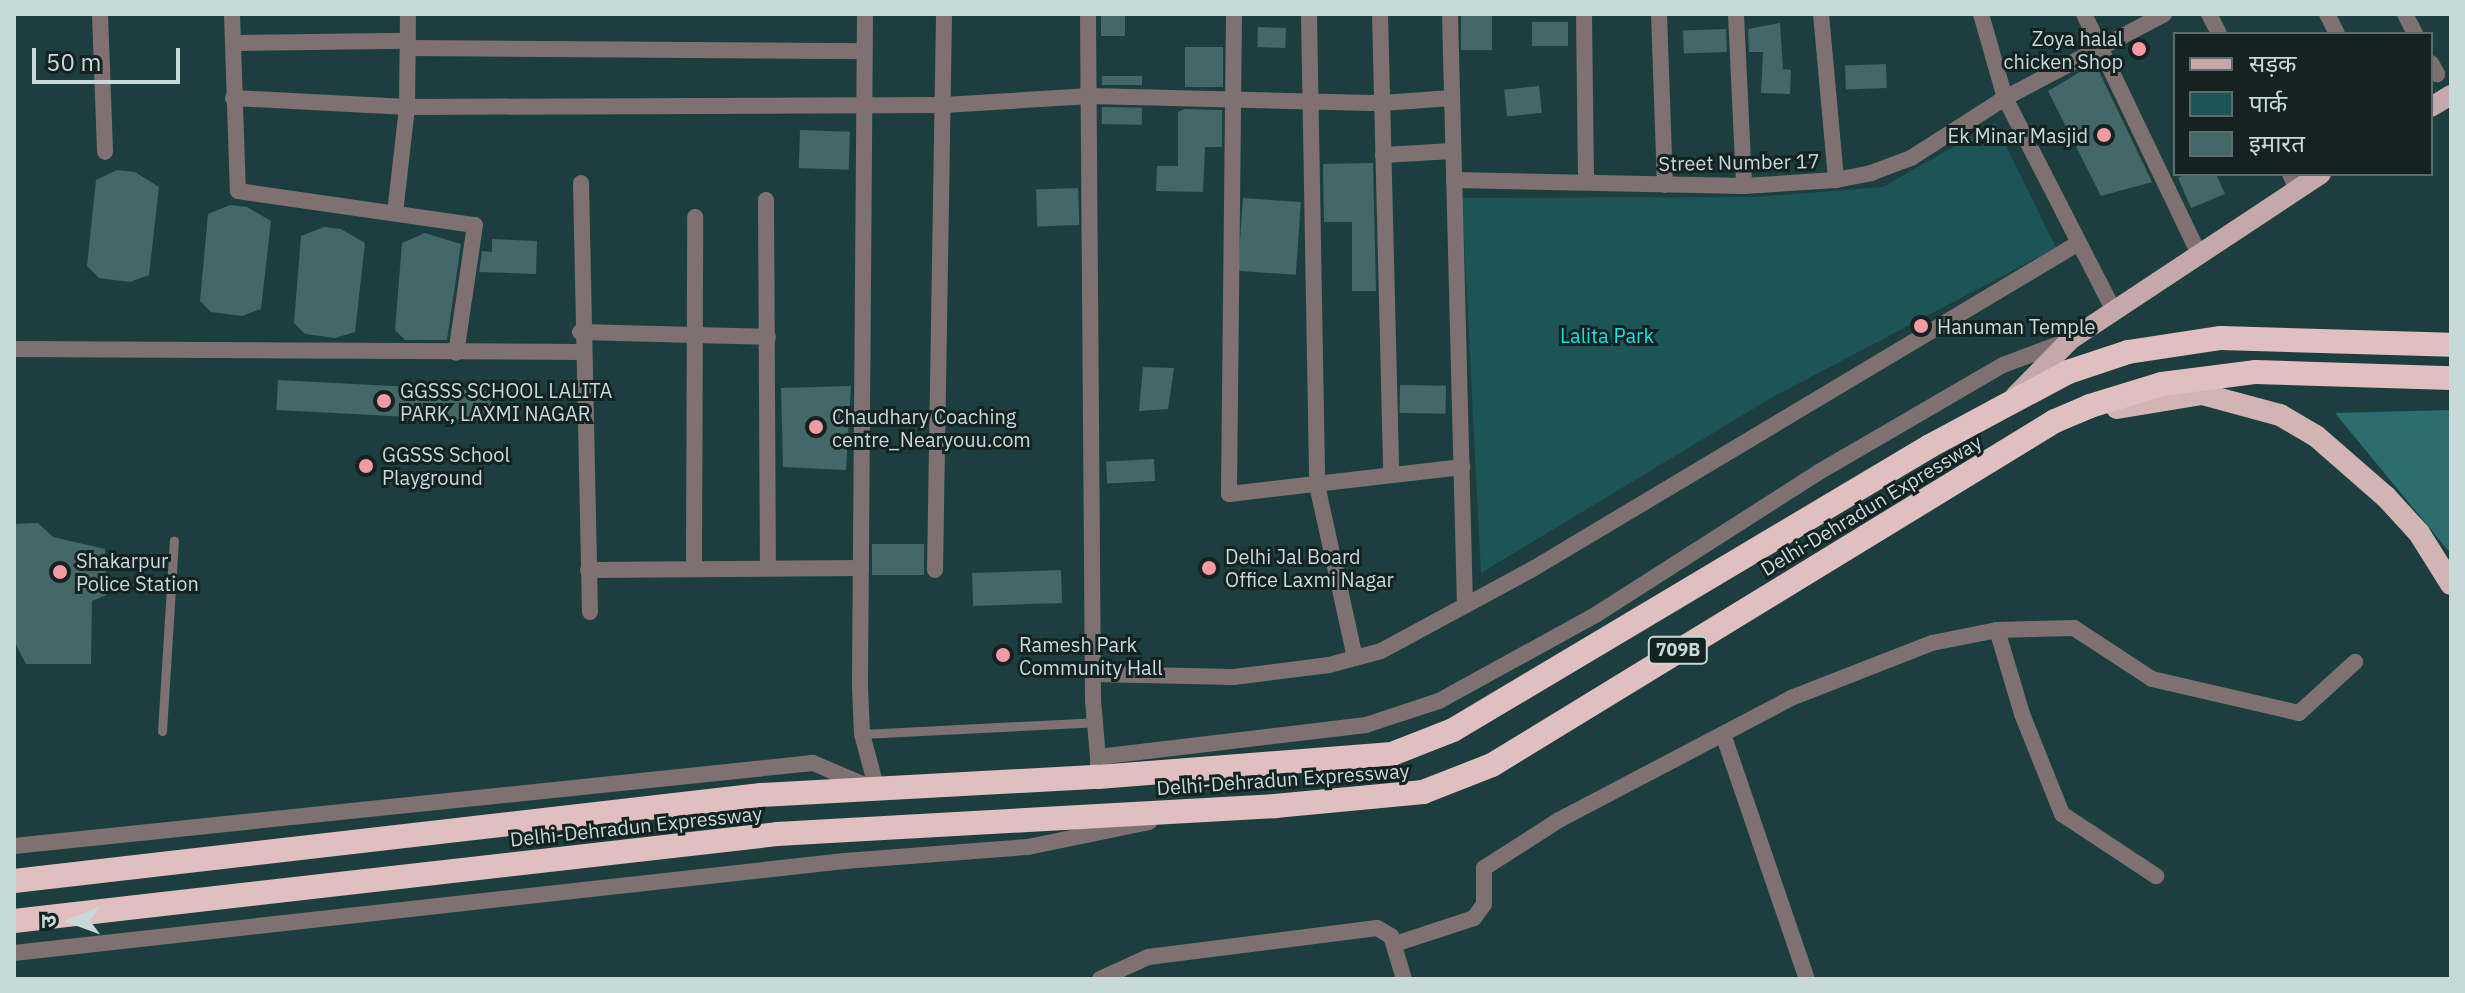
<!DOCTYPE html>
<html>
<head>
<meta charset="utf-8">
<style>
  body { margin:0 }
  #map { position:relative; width:2465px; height:993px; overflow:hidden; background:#1c3e3f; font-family:"IBM Plex Sans","Noto Sans Devanagari",sans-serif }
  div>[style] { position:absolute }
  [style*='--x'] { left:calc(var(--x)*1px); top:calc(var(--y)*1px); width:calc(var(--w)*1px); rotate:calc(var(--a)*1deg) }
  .green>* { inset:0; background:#1d5456 }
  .forest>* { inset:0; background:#2c6e6f }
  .building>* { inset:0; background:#446767; transform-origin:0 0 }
  .service>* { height:9px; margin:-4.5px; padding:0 4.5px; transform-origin:4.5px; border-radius:4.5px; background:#7f7172 }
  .minor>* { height:16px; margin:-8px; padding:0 8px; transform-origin:8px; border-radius:8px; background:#7f7172 }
  .tertiary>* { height:16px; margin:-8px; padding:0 8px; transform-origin:8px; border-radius:8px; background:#7f7172 }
  .primary>* { height:20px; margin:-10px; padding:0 10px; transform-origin:10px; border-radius:10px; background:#c5a9aa }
  .trunk>* { height:22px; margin:-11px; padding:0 11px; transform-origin:11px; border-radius:11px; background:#d3b4b5 }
  .motorway>* { height:24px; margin:-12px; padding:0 12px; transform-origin:12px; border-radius:12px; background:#e1bec0 }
  .dots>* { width:22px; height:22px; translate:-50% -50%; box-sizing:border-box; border:4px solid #142222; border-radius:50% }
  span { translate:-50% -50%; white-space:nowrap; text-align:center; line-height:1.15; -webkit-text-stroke:6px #142222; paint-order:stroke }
  .shield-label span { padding:2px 6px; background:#142222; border:2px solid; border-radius:6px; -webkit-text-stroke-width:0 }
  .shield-label { font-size:18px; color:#c7d9d9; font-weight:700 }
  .poi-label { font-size:20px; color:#c7d9d9 }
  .right { translate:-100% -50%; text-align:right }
  .left { translate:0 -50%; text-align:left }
  .street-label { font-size:20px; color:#c7d9d9 }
  .park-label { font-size:20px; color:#0be3e7 }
  .frame { position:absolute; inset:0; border:16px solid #c7d9d9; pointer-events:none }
  .legend { position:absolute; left:2173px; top:32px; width:260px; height:144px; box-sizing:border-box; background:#142222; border:2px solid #5c6b6b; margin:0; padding:10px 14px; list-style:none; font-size:24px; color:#c7d9d9 }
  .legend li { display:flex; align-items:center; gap:16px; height:40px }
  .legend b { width:40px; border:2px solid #5c6b6b }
  .north { position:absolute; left:32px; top:881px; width:80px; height:80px; -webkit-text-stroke:6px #142222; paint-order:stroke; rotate:269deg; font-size:22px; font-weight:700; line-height:32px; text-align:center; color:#c7d9d9 }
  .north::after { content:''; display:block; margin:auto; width:28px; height:36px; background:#c7d9d9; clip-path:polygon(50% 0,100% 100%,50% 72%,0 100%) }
  .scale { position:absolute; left:32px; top:48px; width:148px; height:36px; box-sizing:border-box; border:4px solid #c7d9d9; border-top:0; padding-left:10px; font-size:24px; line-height:28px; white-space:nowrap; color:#c7d9d9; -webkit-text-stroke:6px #142222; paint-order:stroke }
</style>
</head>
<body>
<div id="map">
  <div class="green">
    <i style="clip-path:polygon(1995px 123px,2056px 248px,1771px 398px,1481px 573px,1462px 198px,1755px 197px,1883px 187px)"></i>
  </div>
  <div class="forest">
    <i style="clip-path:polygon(2451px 410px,2451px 554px,2335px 413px)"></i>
  </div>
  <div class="building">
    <i style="left:1101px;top:14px;width:24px;height:22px"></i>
    <i style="left:1461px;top:14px;width:31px;height:36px"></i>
    <i style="left:1568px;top:22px;width:24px;height:36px;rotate:90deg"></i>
    <i style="clip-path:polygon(1780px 23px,1783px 69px,1791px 70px,1790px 94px,1761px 93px,1763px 52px,1749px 52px,1748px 29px)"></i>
    <i style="left:1258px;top:27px;width:28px;height:20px;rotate:2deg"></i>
    <i style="left:1726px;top:29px;width:23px;height:43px;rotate:88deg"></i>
    <i style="left:1185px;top:47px;width:38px;height:40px"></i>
    <i style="clip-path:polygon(2095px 63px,2152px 182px,2101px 196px,2048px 91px)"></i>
    <i style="left:1886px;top:64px;width:24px;height:41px;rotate:88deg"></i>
    <i style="left:1102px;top:76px;width:40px;height:9px"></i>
    <i style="left:1539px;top:86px;width:27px;height:35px;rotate:84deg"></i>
    <i style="left:1102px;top:107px;width:40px;height:17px;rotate:1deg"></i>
    <i style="clip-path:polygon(1185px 109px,1222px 110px,1222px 147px,1205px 147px,1203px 192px,1156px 191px,1157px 166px,1178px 166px,1178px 112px)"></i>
    <i style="left:800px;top:130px;width:50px;height:38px;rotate:2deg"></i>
    <i style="clip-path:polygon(1373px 163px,1376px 291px,1352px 291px,1352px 222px,1324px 222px,1323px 164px)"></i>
    <i style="clip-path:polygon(117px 170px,135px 172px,159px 187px,149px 275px,130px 282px,99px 278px,87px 266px,96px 180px)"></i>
    <i style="clip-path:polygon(2186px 174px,2216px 174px,2225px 194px,2191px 208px,2178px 178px)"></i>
    <i style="left:1078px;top:188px;width:37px;height:42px;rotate:88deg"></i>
    <i style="left:1243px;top:198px;width:58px;height:73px;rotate:4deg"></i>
    <i style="clip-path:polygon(230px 205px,247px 207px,271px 221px,261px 309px,242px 316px,211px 312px,200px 301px,208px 214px)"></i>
    <i style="clip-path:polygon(324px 227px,341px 229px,365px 243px,355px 332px,335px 338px,305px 334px,294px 323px,301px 236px)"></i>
    <i style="clip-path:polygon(425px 233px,461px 244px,447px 340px,405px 340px,395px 330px,402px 243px)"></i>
    <i style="clip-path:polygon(492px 239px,537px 241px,536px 274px,479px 272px,482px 251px,492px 252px)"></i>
    <i style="clip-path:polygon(1143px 367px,1174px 368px,1168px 409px,1139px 411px)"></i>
    <i style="left:278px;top:380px;width:214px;height:30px;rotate:3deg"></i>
    <i style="left:1400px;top:385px;width:46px;height:28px;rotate:1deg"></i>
    <i style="clip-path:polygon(851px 386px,846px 470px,783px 467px,781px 388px)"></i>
    <i style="left:1154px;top:459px;width:22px;height:48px;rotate:87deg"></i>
    <i style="clip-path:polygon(38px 523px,53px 537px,105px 549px,106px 595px,92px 601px,91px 664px,26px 664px,14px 641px,14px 524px)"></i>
    <i style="left:872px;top:544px;width:52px;height:31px"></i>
    <i style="left:1061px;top:570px;width:33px;height:89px;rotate:88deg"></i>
  </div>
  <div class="service">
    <i style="--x:162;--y:731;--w:191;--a:-86.4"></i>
    <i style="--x:862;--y:734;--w:233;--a:-2.9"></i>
  </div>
  <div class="minor">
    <i style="--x:100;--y:14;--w:138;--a:87.9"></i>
    <i style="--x:232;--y:14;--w:177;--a:88.1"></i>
    <i style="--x:238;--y:191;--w:239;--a:8.2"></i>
    <i style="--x:475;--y:225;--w:129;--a:98.4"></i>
    <i style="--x:865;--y:14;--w:673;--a:90.43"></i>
    <i style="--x:860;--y:687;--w:47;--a:87.6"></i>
    <i style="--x:862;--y:734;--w:58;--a:75"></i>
    <i style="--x:1088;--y:14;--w:687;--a:89.58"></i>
    <i style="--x:1093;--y:701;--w:56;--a:84.9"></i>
    <i style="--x:1234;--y:14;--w:480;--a:90.6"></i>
    <i style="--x:1229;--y:494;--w:235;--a:-6.6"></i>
    <i style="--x:1309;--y:14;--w:471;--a:89"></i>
    <i style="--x:1317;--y:485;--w:177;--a:77.6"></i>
    <i style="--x:1380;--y:14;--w:460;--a:88.6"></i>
    <i style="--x:1450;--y:14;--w:592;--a:88.55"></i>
    <i style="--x:1584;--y:14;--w:166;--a:89.3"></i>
    <i style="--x:1659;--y:14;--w:171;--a:88"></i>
    <i style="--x:1736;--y:14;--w:172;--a:87.3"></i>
    <i style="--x:1821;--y:14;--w:167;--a:84.8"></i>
    <i style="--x:1981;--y:14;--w:87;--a:74.1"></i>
    <i style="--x:2005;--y:98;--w:239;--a:62.9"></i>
    <i style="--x:2084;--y:14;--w:266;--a:64.4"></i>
    <i style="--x:2209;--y:14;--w:22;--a:63"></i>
    <i style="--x:2327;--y:14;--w:22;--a:63"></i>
    <i style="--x:2405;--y:14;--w:22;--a:63"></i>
    <i style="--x:233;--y:43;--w:175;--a:-0.7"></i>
    <i style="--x:408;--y:48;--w:456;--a:0.4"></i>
    <i style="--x:2431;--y:63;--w:13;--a:61"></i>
    <i style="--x:233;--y:98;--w:174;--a:3"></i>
    <i style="--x:407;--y:107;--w:537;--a:-0.21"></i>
    <i style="--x:944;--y:105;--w:146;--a:-3.5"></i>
    <i style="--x:1090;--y:96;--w:292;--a:1.4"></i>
    <i style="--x:1382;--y:103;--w:70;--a:-4.1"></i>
    <i style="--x:1383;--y:155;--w:70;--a:-3.3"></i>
    <i style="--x:2290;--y:174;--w:17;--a:65"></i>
    <i style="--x:1454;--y:180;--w:290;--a:1.2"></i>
    <i style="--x:1744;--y:186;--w:92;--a:-3.7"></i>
    <i style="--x:1836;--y:180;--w:36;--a:-11"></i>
    <i style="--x:1871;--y:173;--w:43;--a:-20.6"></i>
    <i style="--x:1911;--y:158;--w:112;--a:-32.6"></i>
    <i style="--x:2005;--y:98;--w:180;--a:-27.8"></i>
    <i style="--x:581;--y:183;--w:429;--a:88.8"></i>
    <i style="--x:766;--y:200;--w:368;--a:89.7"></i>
    <i style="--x:395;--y:213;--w:107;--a:-83.5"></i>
    <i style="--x:407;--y:107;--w:93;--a:-89.4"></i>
    <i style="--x:580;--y:332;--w:188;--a:1.5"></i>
    <i style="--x:14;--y:349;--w:566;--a:0.3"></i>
    <i style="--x:694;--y:568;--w:351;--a:-89.8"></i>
    <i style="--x:588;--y:570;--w:273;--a:-0.4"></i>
    <i style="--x:935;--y:570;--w:556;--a:-89.07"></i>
    <i style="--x:1997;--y:630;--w:88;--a:73.4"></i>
    <i style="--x:2022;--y:714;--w:108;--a:68.2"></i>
    <i style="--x:2062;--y:814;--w:113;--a:33.4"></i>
    <i style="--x:1094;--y:674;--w:140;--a:1.2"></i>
    <i style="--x:1234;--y:677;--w:96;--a:-7.2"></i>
    <i style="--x:1329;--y:665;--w:54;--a:-15.1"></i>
    <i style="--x:1381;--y:651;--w:170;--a:-28.4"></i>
    <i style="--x:1531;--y:570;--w:636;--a:-30.84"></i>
    <i style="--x:1723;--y:734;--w:259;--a:71.1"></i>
    <i style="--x:1395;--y:944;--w:83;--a:-18.2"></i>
    <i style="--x:1474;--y:918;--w:17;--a:-54"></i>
    <i style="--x:1484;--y:904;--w:36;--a:-90"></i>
    <i style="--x:1484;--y:868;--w:89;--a:-32.6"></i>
    <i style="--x:1559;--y:820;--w:262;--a:-27.7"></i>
    <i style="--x:1791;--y:698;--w:151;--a:-21.3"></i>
    <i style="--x:1932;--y:643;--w:66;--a:-11.3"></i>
    <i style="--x:1997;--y:630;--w:77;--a:-1.5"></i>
    <i style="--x:2074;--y:628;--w:93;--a:33.2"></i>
    <i style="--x:2152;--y:679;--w:151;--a:13"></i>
    <i style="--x:2299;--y:713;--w:76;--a:-42.3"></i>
    <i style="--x:1100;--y:979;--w:53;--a:-24.6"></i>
    <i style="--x:1148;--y:957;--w:231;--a:-7.2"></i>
    <i style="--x:1377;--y:928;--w:16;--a:30"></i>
    <i style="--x:1391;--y:936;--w:45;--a:73.2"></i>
  </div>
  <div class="tertiary">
    <i style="--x:1098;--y:777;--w:20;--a:-90"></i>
    <i style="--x:1098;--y:757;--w:270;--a:-6.8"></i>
    <i style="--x:1366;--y:725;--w:77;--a:-18.2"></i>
    <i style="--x:1439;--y:701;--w:180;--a:-28.8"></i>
    <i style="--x:1597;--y:614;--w:264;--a:-32.6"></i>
    <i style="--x:1819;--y:472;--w:213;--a:-30.2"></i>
    <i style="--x:2003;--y:365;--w:72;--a:-20.5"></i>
    <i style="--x:14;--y:846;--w:803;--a:-5.93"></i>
    <i style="--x:813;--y:763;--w:59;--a:23.1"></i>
    <i style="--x:14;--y:953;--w:836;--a:-6.32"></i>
    <i style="--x:845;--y:861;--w:184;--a:-4.4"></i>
    <i style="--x:1028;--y:847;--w:124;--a:-11.7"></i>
  </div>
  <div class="primary">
    <i style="--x:2431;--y:107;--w:23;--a:-31"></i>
    <i style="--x:2015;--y:396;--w:78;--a:-45.5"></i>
    <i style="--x:2070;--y:340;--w:301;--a:-33.5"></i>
  </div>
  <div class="trunk">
    <i style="--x:2117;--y:408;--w:86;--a:-9.4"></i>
    <i style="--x:2202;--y:394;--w:81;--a:15.1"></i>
    <i style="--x:2280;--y:415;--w:42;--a:30.3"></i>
    <i style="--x:2316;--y:436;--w:93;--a:41.1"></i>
    <i style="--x:2386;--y:497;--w:49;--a:47.5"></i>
    <i style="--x:2419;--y:533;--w:60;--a:57.9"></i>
  </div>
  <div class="motorway">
    <i style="--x:14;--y:881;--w:752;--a:-6.57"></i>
    <i style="--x:761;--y:795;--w:337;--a:-3.1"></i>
    <i style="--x:1098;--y:777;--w:295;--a:-4.5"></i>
    <i style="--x:1392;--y:754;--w:66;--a:-21.5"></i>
    <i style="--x:1453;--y:730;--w:555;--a:-30.77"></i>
    <i style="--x:1930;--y:446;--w:157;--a:-28.2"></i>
    <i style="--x:2068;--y:372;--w:63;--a:-18.4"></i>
    <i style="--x:2128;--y:352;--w:94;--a:-8.6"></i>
    <i style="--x:2221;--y:338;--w:230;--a:1.7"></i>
    <i style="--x:14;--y:921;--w:768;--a:-6.5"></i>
    <i style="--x:777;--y:834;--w:499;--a:-3.2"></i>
    <i style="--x:1275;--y:806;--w:149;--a:-5.4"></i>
    <i style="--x:1423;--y:792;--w:74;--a:-21.4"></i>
    <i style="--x:1492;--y:765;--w:660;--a:-31.43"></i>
    <i style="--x:2055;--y:421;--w:38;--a:-23"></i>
    <i style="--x:2090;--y:406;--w:75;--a:-17"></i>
    <i style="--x:2162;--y:384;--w:95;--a:-7.3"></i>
    <i style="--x:2256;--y:372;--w:195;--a:1.8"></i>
  </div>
  <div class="dots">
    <i style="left:2139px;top:49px;background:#f49aa2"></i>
    <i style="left:2104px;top:135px;background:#f49aa2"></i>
    <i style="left:1921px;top:326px;background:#f49aa2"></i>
    <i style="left:384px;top:401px;background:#f49aa2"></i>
    <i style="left:816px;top:427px;background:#f49aa2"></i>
    <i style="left:366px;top:466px;background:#f49aa2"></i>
    <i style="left:1209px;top:568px;background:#f49aa2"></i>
    <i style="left:60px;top:572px;background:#f49aa2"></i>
    <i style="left:1003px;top:655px;background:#f49aa2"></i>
  </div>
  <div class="shield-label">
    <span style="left:1678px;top:650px">709B</span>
  </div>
  <div class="poi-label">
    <span class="right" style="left:2123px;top:50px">Zoya halal<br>chicken Shop</span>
    <span class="right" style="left:2088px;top:135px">Ek Minar Masjid</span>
    <span class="left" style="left:1937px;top:326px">Hanuman Temple</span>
    <span class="left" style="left:400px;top:402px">GGSSS SCHOOL LALITA<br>PARK, LAXMI NAGAR</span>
    <span class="left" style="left:832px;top:428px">Chaudhary Coaching<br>centre_Nearyouu.com</span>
    <span class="left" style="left:382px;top:466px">GGSSS School<br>Playground</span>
    <span class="left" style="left:1225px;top:568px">Delhi Jal Board<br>Office Laxmi Nagar</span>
    <span class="left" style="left:76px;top:572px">Shakarpur<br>Police Station</span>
    <span class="left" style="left:1019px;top:656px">Ramesh Park<br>Community Hall</span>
  </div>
  <div class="street-label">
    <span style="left:1739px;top:162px;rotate:-1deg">Street Number 17</span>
    <span style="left:1871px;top:505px;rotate:-31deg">Delhi-Dehradun Expressway</span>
    <span style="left:1283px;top:779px;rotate:-4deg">Delhi-Dehradun Expressway</span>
    <span style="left:636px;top:826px;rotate:-6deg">Delhi-Dehradun Expressway</span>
  </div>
  <div class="park-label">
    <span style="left:1607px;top:335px">Lalita Park</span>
  </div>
  <div class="frame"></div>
  <ul class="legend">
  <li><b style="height:10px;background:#c5a9aa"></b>सड़क</li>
  <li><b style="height:22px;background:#1d5456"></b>पार्क</li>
  <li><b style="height:22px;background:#446767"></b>इमारत</li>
  </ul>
  <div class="north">उ</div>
  <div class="scale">50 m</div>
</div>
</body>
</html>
